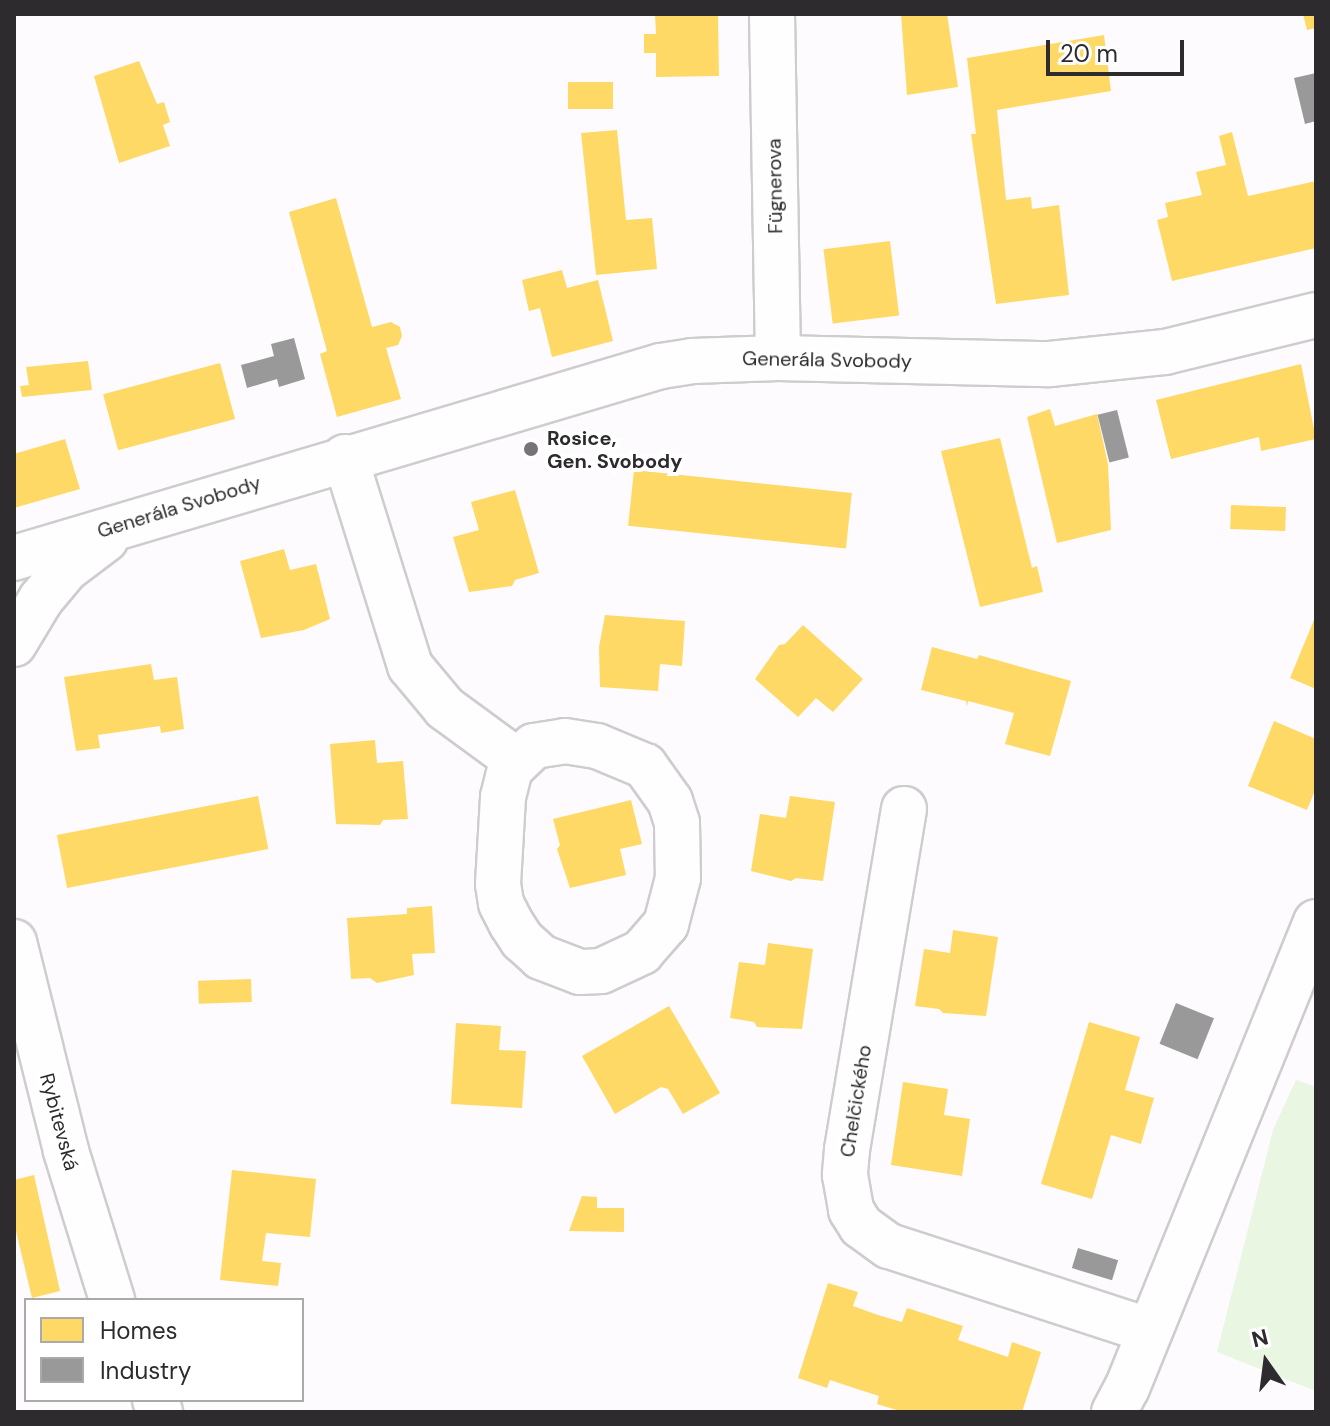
<!DOCTYPE html>
<html>
<head>
<meta charset="utf-8">
<style>
  body { margin:0 }
  #map { position:relative; width:1330px; height:1426px; overflow:hidden; background:#fefbfe; font-family:"DM Sans",sans-serif }
  div>[style] { position:absolute }
  [style*='--x'] { left:calc(var(--x)*1px); top:calc(var(--y)*1px); width:calc(var(--w)*1px); rotate:calc(var(--a)*1deg) }
  .green>* { inset:0; background:#e8f6e2 }
  .homes>* { inset:0; background:#ffd966; transform-origin:0 0 }
  .industry>* { inset:0; background:#999; transform-origin:0 0 }
  .roads { filter:drop-shadow(2px 0 #cfcccf) drop-shadow(-2px 0 #cfcccf) drop-shadow(0 2px #cfcccf) drop-shadow(0 -2px #cfcccf) }
  .minor>* { height:44px; margin:-22px; padding:0 22px; transform-origin:22px; border-radius:22px; background:#fffeff }
  .dots>* { width:22px; height:22px; translate:-50% -50%; box-sizing:border-box; border:4px solid #fff; border-radius:50% }
  span { translate:-50% -50%; white-space:nowrap; text-align:center; line-height:1.15; -webkit-text-stroke:8px #fff; paint-order:stroke }
  .street-label { font-size:20px; color:#2e2b2e }
  .poi-label { font-size:20px; color:#2e2b2e; font-weight:700 }
  .left { translate:0 -50%; text-align:left }
  .frame { position:absolute; inset:0; border:16px solid #2e2b2e; pointer-events:none }
  .legend { position:absolute; left:24px; top:1298px; width:280px; height:104px; box-sizing:border-box; background:#fff; border:2px solid #abaaab; margin:0; padding:10px 14px; list-style:none; font-size:24px; color:#2e2b2e }
  .legend li { display:flex; align-items:center; gap:16px; height:40px }
  .legend b { width:40px; border:2px solid #abaaab }
  .north { position:absolute; left:1226px; top:1322px; width:80px; height:80px; -webkit-text-stroke:6px #fff; paint-order:stroke; rotate:346deg; font-size:22px; font-weight:700; line-height:32px; text-align:center; color:#2e2b2e }
  .north::after { content:''; display:block; margin:auto; width:28px; height:36px; background:#2e2b2e; clip-path:polygon(50% 0,100% 100%,50% 72%,0 100%) }
  .scale { position:absolute; left:1046px; top:40px; width:138px; height:36px; box-sizing:border-box; border:4px solid #2e2b2e; border-top:0; padding-left:10px; font-size:24px; line-height:28px; white-space:nowrap; color:#2e2b2e; -webkit-text-stroke:6px #fff; paint-order:stroke }
</style>
</head>
<body>
<div id="map">
  <div class="green">
    <i style="clip-path:polygon(1296px 1080px,1316px 1087px,1316px 1391px,1217px 1352px,1273px 1130px)"></i>
  </div>
  <div class="homes">
    <i style="clip-path:polygon(655px 14px,718px 14px,719px 76px,656px 77px,656px 53px,644px 53px,644px 34px,656px 34px)"></i>
    <i style="clip-path:polygon(901px 14px,947px 14px,958px 87px,907px 95px)"></i>
    <i style="clip-path:polygon(1303px 14px,1316px 14px,1316px 28px,1307px 30px)"></i>
    <i style="clip-path:polygon(1104px 35px,1111px 91px,997px 110px,1006px 200px,1031px 197px,1032px 209px,1059px 205px,1069px 295px,996px 304px,971px 134px,976px 134px,967px 58px)"></i>
    <i style="clip-path:polygon(139px 61px,157px 104px,164px 102px,170px 122px,163px 125px,170px 146px,119px 163px,94px 76px)"></i>
    <i style="left:568px;top:82px;width:45px;height:27px"></i>
    <i style="clip-path:polygon(617px 130px,626px 220px,652px 218px,657px 269px,596px 275px,581px 133px)"></i>
    <i style="clip-path:polygon(1232px 132px,1248px 196px,1316px 181px,1316px 248px,1172px 281px,1157px 220px,1168px 217px,1165px 203px,1202px 195px,1196px 172px,1226px 165px,1219px 136px)"></i>
    <i style="clip-path:polygon(336px 198px,372px 327px,391px 322px,400px 327px,402px 336px,398px 345px,386px 348px,401px 399px,337px 417px,320px 354px,327px 351px,289px 212px)"></i>
    <i style="left:890px;top:241px;width:75px;height:67px;rotate:83deg"></i>
    <i style="clip-path:polygon(562px 270px,567px 288px,598px 280px,613px 341px,552px 357px,540px 308px,529px 311px,522px 280px)"></i>
    <i style="clip-path:polygon(88px 361px,92px 390px,22px 397px,20px 386px,29px 385px,26px 367px)"></i>
    <i style="left:220px;top:363px;width:58px;height:121px;rotate:75deg"></i>
    <i style="clip-path:polygon(1301px 364px,1316px 439px,1261px 451px,1259px 437px,1171px 459px,1156px 400px)"></i>
    <i style="clip-path:polygon(1050px 409px,1055px 426px,1097px 414px,1108px 464px,1111px 530px,1057px 543px,1027px 417px)"></i>
    <i style="clip-path:polygon(1000px 438px,1032px 568px,1037px 566px,1043px 592px,980px 607px,941px 451px)"></i>
    <i style="clip-path:polygon(65px 439px,80px 489px,14px 508px,14px 454px)"></i>
    <i style="left:634px;top:470px;width:219px;height:56px;rotate:6deg"></i>
    <i style="clip-path:polygon(515px 490px,539px 573px,515px 580px,512px 586px,469px 592px,453px 537px,479px 530px,471px 502px)"></i>
    <i style="left:1286px;top:507px;width:24px;height:55px;rotate:92deg"></i>
    <i style="clip-path:polygon(284px 549px,290px 570px,316px 564px,330px 619px,304px 630px,261px 638px,240px 561px)"></i>
    <i style="clip-path:polygon(605px 615px,685px 621px,682px 666px,660px 664px,658px 691px,600px 687px,599px 647px)"></i>
    <i style="clip-path:polygon(1316px 615px,1316px 689px,1290px 678px)"></i>
    <i style="clip-path:polygon(803px 625px,863px 679px,833px 712px,816px 698px,798px 717px,755px 679px,779px 645px,785px 644px)"></i>
    <i style="clip-path:polygon(932px 647px,977px 659px,979px 655px,1071px 681px,1050px 756px,1005px 744px,1014px 713px,968px 701px,967px 707px,966px 701px,921px 690px)"></i>
    <i style="clip-path:polygon(151px 664px,154px 680px,177px 677px,184px 729px,161px 733px,160px 726px,98px 735px,100px 748px,76px 751px,64px 677px)"></i>
    <i style="clip-path:polygon(1274px 721px,1316px 739px,1316px 788px,1307px 810px,1248px 786px)"></i>
    <i style="clip-path:polygon(375px 740px,377px 763px,403px 761px,408px 819px,383px 820px,380px 825px,336px 824px,330px 744px)"></i>
    <i style="left:258px;top:796px;width:54px;height:205px;rotate:79deg"></i>
    <i style="clip-path:polygon(790px 796px,835px 802px,823px 881px,796px 878px,791px 881px,751px 871px,760px 814px,786px 818px)"></i>
    <i style="clip-path:polygon(631px 800px,642px 844px,620px 849px,626px 875px,570px 888px,557px 849px,560px 845px,553px 819px)"></i>
    <i style="clip-path:polygon(432px 906px,435px 953px,412px 954px,414px 975px,377px 983px,370px 978px,351px 979px,347px 918px,407px 914px,407px 908px)"></i>
    <i style="clip-path:polygon(953px 930px,998px 937px,986px 1016px,943px 1013px,939px 1009px,915px 1006px,924px 949px,950px 953px)"></i>
    <i style="clip-path:polygon(768px 943px,813px 949px,802px 1029px,757px 1027px,754px 1022px,730px 1018px,739px 962px,765px 965px)"></i>
    <i style="left:251px;top:979px;width:23px;height:53px;rotate:88deg"></i>
    <i style="clip-path:polygon(669px 1006px,720px 1093px,683px 1114px,668px 1089px,661px 1087px,615px 1114px,582px 1056px)"></i>
    <i style="clip-path:polygon(1089px 1022px,1140px 1037px,1125px 1090px,1154px 1098px,1141px 1144px,1111px 1135px,1092px 1199px,1041px 1184px)"></i>
    <i style="clip-path:polygon(456px 1023px,501px 1026px,499px 1050px,526px 1051px,522px 1108px,451px 1104px)"></i>
    <i style="clip-path:polygon(903px 1082px,948px 1089px,944px 1115px,970px 1119px,962px 1176px,891px 1165px)"></i>
    <i style="clip-path:polygon(232px 1170px,316px 1179px,310px 1237px,266px 1233px,262px 1261px,281px 1263px,278px 1286px,220px 1280px)"></i>
    <i style="clip-path:polygon(34px 1175px,60px 1291px,32px 1298px,14px 1223px,14px 1180px)"></i>
    <i style="clip-path:polygon(582px 1196px,597px 1197px,597px 1208px,624px 1208px,624px 1232px,569px 1231px)"></i>
    <i style="clip-path:polygon(828px 1283px,858px 1292px,853px 1306px,878px 1315px,902px 1322px,907px 1308px,963px 1326px,958px 1340px,1008px 1357px,1012px 1342px,1041px 1352px,1022px 1412px,903px 1412px,877px 1404px,879px 1396px,854px 1388px,830px 1380px,827px 1388px,798px 1378px)"></i>
  </div>
  <div class="industry">
    <i style="clip-path:polygon(1316px 73px,1316px 121px,1305px 124px,1294px 78px)"></i>
    <i style="clip-path:polygon(294px 338px,305px 379px,279px 387px,277px 379px,247px 388px,241px 365px,274px 356px,271px 344px)"></i>
    <i style="left:1117px;top:410px;width:49px;height:20px;rotate:76deg"></i>
    <i style="left:1176px;top:1003px;width:41px;height:44px;rotate:22deg"></i>
    <i style="left:1078px;top:1248px;width:42px;height:21px;rotate:17deg"></i>
  </div>
  <div class="roads">
    <div class="minor">
      <i style="--x:772;--y:14;--w:344;--a:89"></i>
      <i style="--x:345;--y:457;--w:219;--a:72.7"></i>
      <i style="--x:410;--y:666;--w:55;--a:50.2"></i>
      <i style="--x:445;--y:708;--w:88;--a:36.2"></i>
      <i style="--x:14;--y:558;--w:675;--a:-16.53"></i>
      <i style="--x:661;--y:366;--w:31;--a:-9"></i>
      <i style="--x:692;--y:361;--w:86;--a:-2"></i>
      <i style="--x:778;--y:358;--w:272;--a:1.3"></i>
      <i style="--x:1050;--y:364;--w:116;--a:-6"></i>
      <i style="--x:1165;--y:352;--w:155;--a:-13.8"></i>
      <i style="--x:14;--y:644;--w:52;--a:-59"></i>
      <i style="--x:41;--y:599;--w:38;--a:-50"></i>
      <i style="--x:65;--y:570;--w:51;--a:-37.1"></i>
      <i style="--x:565;--y:741;--w:32;--a:9"></i>
      <i style="--x:597;--y:746;--w:52;--a:22.6"></i>
      <i style="--x:645;--y:766;--w:43;--a:54.5"></i>
      <i style="--x:670;--y:801;--w:23;--a:72"></i>
      <i style="--x:677;--y:823;--w:55;--a:89"></i>
      <i style="--x:678;--y:878;--w:48;--a:104.6"></i>
      <i style="--x:666;--y:924;--w:37;--a:131"></i>
      <i style="--x:642;--y:952;--w:45;--a:155.1"></i>
      <i style="--x:601;--y:971;--w:21;--a:177"></i>
      <i style="--x:580;--y:972;--w:42;--a:-159"></i>
      <i style="--x:541;--y:957;--w:25;--a:-138"></i>
      <i style="--x:522;--y:940;--w:20;--a:-123"></i>
      <i style="--x:511;--y:923;--w:22;--a:-117"></i>
      <i style="--x:501;--y:903;--w:19;--a:-99"></i>
      <i style="--x:498;--y:884;--w:87;--a:-86.7"></i>
      <i style="--x:503;--y:797;--w:29;--a:-76"></i>
      <i style="--x:510;--y:769;--w:33;--a:-44"></i>
      <i style="--x:534;--y:746;--w:31;--a:-9"></i>
      <i style="--x:904;--y:809;--w:346;--a:99.5"></i>
      <i style="--x:847;--y:1150;--w:25;--a:95"></i>
      <i style="--x:845;--y:1175;--w:36;--a:80"></i>
      <i style="--x:851;--y:1210;--w:19;--a:58"></i>
      <i style="--x:861;--y:1226;--w:34;--a:36"></i>
      <i style="--x:889;--y:1246;--w:274;--a:18"></i>
      <i style="--x:14;--y:942;--w:215;--a:76"></i>
      <i style="--x:66;--y:1151;--w:156;--a:72.8"></i>
      <i style="--x:155;--y:1400;--w:13;--a:67"></i>
      <i style="--x:1114;--y:1412;--w:27;--a:-62"></i>
      <i style="--x:1127;--y:1388;--w:503;--a:-67.92"></i>
    </div>
  </div>
  <div class="dots">
    <i style="left:531px;top:449px;background:#777477"></i>
  </div>
  <div class="street-label">
    <span style="left:775px;top:186px;rotate:-91deg">Fügnerova</span>
    <span style="left:827px;top:360px;rotate:1deg">Generála Svobody</span>
    <span style="left:179px;top:507px;rotate:-17deg">Generála Svobody</span>
    <span style="left:856px;top:1101px;rotate:-81deg">Chelčického</span>
    <span style="left:59px;top:1122px;rotate:75deg">Rybitevská</span>
  </div>
  <div class="poi-label">
    <span class="left" style="left:547px;top:450px">Rosice,<br>Gen. Svobody</span>
  </div>
  <div class="frame"></div>
  <ul class="legend">
  <li><b style="height:22px;background:#ffd966"></b>Homes</li>
  <li><b style="height:22px;background:#999"></b>Industry</li>
  </ul>
  <div class="north">N</div>
  <div class="scale">20 m</div>
</div>
</body>
</html>
